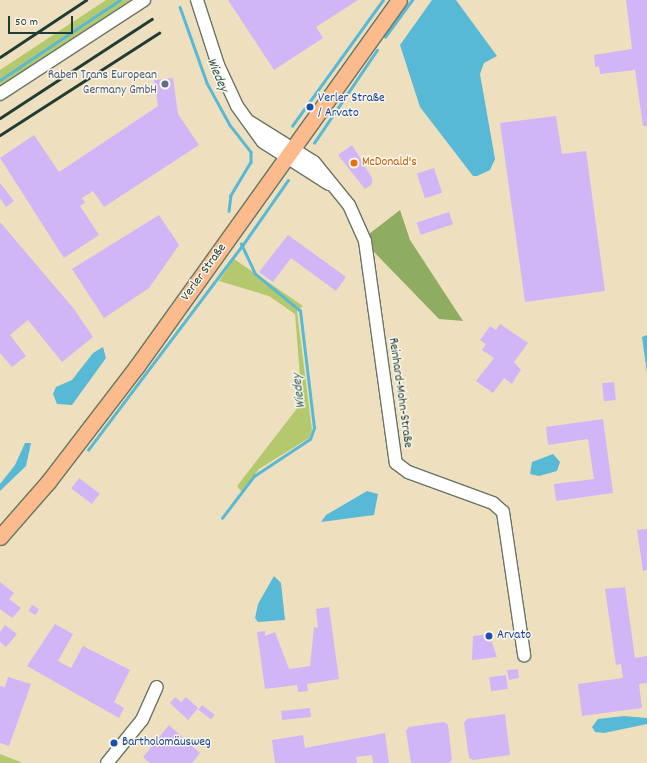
<!DOCTYPE html>
<html>
<head>
<meta charset="utf-8">
<style>
  body { margin:0 }
  #map { position:relative; width:647px; height:763px; overflow:hidden; background:#eee0bf; font-family:Dekko,sans-serif }
  div>[style] { position:absolute }
  [style*='--x'] { left:calc(var(--x)*1px); top:calc(var(--y)*1px); width:calc(var(--w)*1px); rotate:calc(var(--a)*1deg) }
  .green>* { inset:0; background:#b4c96d }
  .forest>* { inset:0; background:#8fad60 }
  .water>* { inset:0; background:#57b9d5 }
  .stream>* { height:2.5px; margin:-1.25px; padding:0 1.25px; transform-origin:1.25px; border-radius:1.25px; background:#57b9d5 }
  .building>* { inset:0; background:#d0b5f7; transform-origin:0 0 }
  .roads { filter:drop-shadow(1px 0 #677665) drop-shadow(-1px 0 #677665) drop-shadow(0 1px #677665) drop-shadow(0 -1px #677665) }
  .minor>* { height:12px; margin:-6px; padding:0 6px; transform-origin:6px; border-radius:6px; background:#fff }
  .major>* { height:15px; margin:-7.5px; padding:0 7.5px; transform-origin:7.5px; border-radius:7.5px; background:#fbbb8d }
  .rail>* { height:2.5px; margin:-1.25px; padding:0 1.25px; transform-origin:1.25px; border-radius:1.25px; background:#1f3d34 }
  .dots>* { width:11px; height:11px; translate:-50% -50%; box-sizing:border-box; border:2px solid #fbf7ec; border-radius:50% }
  span { translate:-50% -50%; white-space:nowrap; text-align:center; line-height:1.15; -webkit-text-stroke:3px #fbf7ec; paint-order:stroke }
  .service-label { font-size:13px; color:#4e5e75 }
  .right { translate:-100% -50%; text-align:right }
  .transit-label { font-size:13px; color:#164399 }
  .left { translate:0 -50%; text-align:left }
  .food-label { font-size:13px; color:#c56008 }
  .street-label { font-size:13px; color:#1f3d34 }
  .water-label { font-size:14px; color:#2d5c5c; font-style:italic }
  .scale { position:absolute; left:8px; top:16px; width:65px; height:18px; box-sizing:border-box; border:2px solid #1f3d34; border-top:0; padding-left:5px; font-size:12px; line-height:14px; white-space:nowrap; color:#1f3d34; -webkit-text-stroke:3px #fbf7ec; paint-order:stroke }
</style>
</head>
<body>
<div id="map">
  <div class="green">
    <i style="clip-path:polygon(106px 0,131px 0,0 86px,0 70px)"></i>
    <i style="clip-path:polygon(234px 259px,303px 306px,297px 311px,312px 430px,309px 438px,259px 469px,242px 492px,237px 486px,302px 402px,295px 314px,269px 296px,219px 281px)"></i>
    <i style="clip-path:polygon(0 754px,23px 763px,0 763px)"></i>
  </div>
  <div class="forest">
    <i style="clip-path:polygon(400px 210px,410px 240px,463px 321px,439px 319px,374px 252px,369px 234px)"></i>
  </div>
  <div class="water">
    <i style="clip-path:polygon(432px 0,456px 0,497px 56px,484px 63px,480px 74px,495px 159px,490px 170px,477px 176px,473px 176px,420px 107px,400px 45px)"></i>
    <i style="clip-path:polygon(647px 335px,647px 373px,642px 337px)"></i>
    <i style="clip-path:polygon(103px 347px,106px 358px,72px 405px,57px 404px,53px 394px,56px 387px,72px 380px,93px 353px)"></i>
    <i style="clip-path:polygon(25px 443px,31px 443px,26px 466px,0 491px,0 484px,15px 465px)"></i>
    <i style="clip-path:polygon(553px 454px,560px 462px,557px 471px,539px 476px,530px 474px,532px 462px)"></i>
    <i style="clip-path:polygon(367px 491px,378px 494px,374px 515px,321px 522px,326px 515px)"></i>
    <i style="clip-path:polygon(274px 576px,281px 583px,285px 620px,258px 622px,255px 618px,258px 604px)"></i>
    <i style="clip-path:polygon(624px 716px,647px 718px,647px 724px,604px 733px,595px 732px,592px 727px,598px 719px)"></i>
  </div>
  <div class="stream">
    <i style="--x:180;--y:7;--w:81;--a:70.4"></i>
    <i style="--x:207;--y:83;--w:48;--a:61.3"></i>
    <i style="--x:230;--y:125;--w:34;--a:52"></i>
    <i style="--x:251;--y:152;--w:10;--a:90"></i>
    <i style="--x:251;--y:162;--w:39;--a:121"></i>
    <i style="--x:231;--y:195;--w:16;--a:97"></i>
    <i style="--x:385;--y:37;--w:46;--a:-53.9"></i>
    <i style="--x:0;--y:80;--w:144;--a:-33.7"></i>
    <i style="--x:292;--y:126;--w:155;--a:-54.2"></i>
    <i style="--x:314;--y:143;--w:112;--a:-55.9"></i>
    <i style="--x:88;--y:450;--w:256;--a:-53"></i>
    <i style="--x:242;--y:246;--w:80;--a:-55.1"></i>
    <i style="--x:222;--y:518;--w:53;--a:-52.7"></i>
    <i style="--x:254;--y:476;--w:67;--a:-33.5"></i>
    <i style="--x:310;--y:439;--w:12;--a:-70"></i>
    <i style="--x:314;--y:428;--w:118;--a:-96.8"></i>
    <i style="--x:300;--y:311;--w:58;--a:-140.6"></i>
    <i style="--x:255;--y:274;--w:33;--a:-115"></i>
  </div>
  <div class="building">
    <i style="clip-path:polygon(228px 0,358px 0,316px 27px,323px 38px,274px 70px)"></i>
    <i style="clip-path:polygon(626px 0,647px 0,647px 126px,643px 126px,635px 70px,600px 74px,599px 66px,595px 67px,594px 55px,632px 49px)"></i>
    <i style="clip-path:polygon(173px 78px,178px 114px,199px 145px,104px 207px,93px 191px,82px 198px,85px 203px,80px 206px,99px 235px,64px 258px,0 158px,34px 135px,59px 172px,158px 106px,154px 80px)"></i>
    <i style="clip-path:polygon(556px 116px,562px 154px,586px 151px,605px 291px,525px 302px,500px 123px)"></i>
    <i style="clip-path:polygon(352px 145px,372px 178px,372px 184px,365px 189px,338px 155px)"></i>
    <i style="left:434px;top:168px;width:26px;height:18px;rotate:72deg"></i>
    <i style="clip-path:polygon(0 183px,14px 201px,6px 207px,0 198px)"></i>
    <i style="left:449px;top:212px;width:13px;height:34px;rotate:72deg"></i>
    <i style="clip-path:polygon(159px 215px,179px 245px,149px 288px,104px 318px,72px 269px)"></i>
    <i style="clip-path:polygon(0 222px,74px 309px,93px 337px,62px 362px,28px 320px,10px 335px,26px 356px,12px 367px,0 353px)"></i>
    <i style="clip-path:polygon(288px 235px,346px 277px,336px 291px,291px 258px,273px 282px,259px 272px)"></i>
    <i style="clip-path:polygon(500px 324px,528px 343px,514px 362px,521px 370px,518px 374px,512px 384px,504px 378px,493px 393px,476px 381px,494px 358px,482px 350px,486px 344px,480px 340px,490px 326px,496px 330px)"></i>
    <i style="left:614px;top:382px;width:18px;height:12px;rotate:84deg"></i>
    <i style="clip-path:polygon(603px 419px,613px 493px,556px 501px,554px 484px,594px 479px,588px 439px,548px 445px,546px 427px)"></i>
    <i style="left:79px;top:478px;width:26px;height:13px;rotate:37deg"></i>
    <i style="clip-path:polygon(647px 529px,647px 570px,643px 571px,637px 530px)"></i>
    <i style="clip-path:polygon(0 582px,14px 593px,9px 599px,21px 608px,12px 618px,0 609px)"></i>
    <i style="clip-path:polygon(625px 587px,635px 658px,647px 656px,647px 683px,639px 684px,642px 708px,582px 716px,578px 684px,623px 678px,621px 664px,616px 665px,605px 589px)"></i>
    <i style="left:32px;top:605px;width:8px;height:7px;rotate:30deg"></i>
    <i style="clip-path:polygon(329px 607px,339px 679px,307px 684px,308px 691px,298px 692px,297px 685px,265px 689px,257px 632px,265px 631px,265px 636px,275px 632px,289px 669px,310px 666px,314px 627px,318px 628px,316px 609px)"></i>
    <i style="clip-path:polygon(55px 624px,73px 634px,58px 661px,71px 668px,83px 646px,130px 670px,114px 702px,124px 708px,119px 718px,27px 666px)"></i>
    <i style="clip-path:polygon(5px 625px,17px 634px,6px 647px,0 642px,0 632px)"></i>
    <i style="clip-path:polygon(489px 634px,497px 657px,472px 660px,473px 636px)"></i>
    <i style="clip-path:polygon(518px 669px,519px 678px,509px 680px,507px 670px)"></i>
    <i style="left:506px;top:675px;width:14px;height:17px;rotate:82deg"></i>
    <i style="clip-path:polygon(8px 677px,31px 684px,9px 746px,0 743px,0 686px,5px 687px)"></i>
    <i style="clip-path:polygon(175px 697px,181px 702px,186px 697px,198px 708px,188px 720px,170px 703px)"></i>
    <i style="left:202px;top:705px;width:16px;height:6px;rotate:38deg"></i>
    <i style="left:310px;top:708px;width:9px;height:29px;rotate:84deg"></i>
    <i style="clip-path:polygon(505px 714px,510px 755px,473px 760px,469px 758px,464px 723px,467px 719px)"></i>
    <i style="clip-path:polygon(444px 722px,448px 725px,452px 760px,449px 763px,411px 763px,406px 731px,409px 727px)"></i>
    <i style="clip-path:polygon(169px 725px,200px 753px,192px 763px,150px 763px,143px 757px)"></i>
    <i style="clip-path:polygon(385px 733px,389px 763px,373px 763px,372px 755px,356px 757px,357px 763px,275px 763px,272px 740px,303px 735px,305px 748px)"></i>
  </div>
  <div class="roads">
    <div class="minor">
      <i style="--x:197;--y:0;--w:68;--a:72.1"></i>
      <i style="--x:218;--y:65;--w:45;--a:65.1"></i>
      <i style="--x:237;--y:106;--w:44;--a:54.2"></i>
      <i style="--x:263;--y:142;--w:78;--a:32.5"></i>
      <i style="--x:0;--y:94;--w:172;--a:-33.1"></i>
      <i style="--x:250;--y:122;--w:75;--a:32"></i>
      <i style="--x:314;--y:162;--w:55;--a:50.9"></i>
      <i style="--x:349;--y:205;--w:39;--a:66"></i>
      <i style="--x:365;--y:241;--w:224;--a:82.1"></i>
      <i style="--x:396;--y:463;--w:15;--a:37"></i>
      <i style="--x:408;--y:472;--w:90;--a:20"></i>
      <i style="--x:493;--y:503;--w:13;--a:42"></i>
      <i style="--x:503;--y:512;--w:145;--a:81.6"></i>
      <i style="--x:107;--y:763;--w:55;--a:-50.9"></i>
      <i style="--x:142;--y:720;--w:36;--a:-66"></i>
    </div>
    <div class="major">
      <i style="--x:0;--y:537;--w:73;--a:-48.9"></i>
      <i style="--x:48;--y:482;--w:146;--a:-52.5"></i>
      <i style="--x:137;--y:366;--w:450;--a:-54.4"></i>
    </div>
  </div>
  <div class="rail">
    <i style="--x:0;--y:57;--w:103;--a:-33.5"></i>
    <i style="--x:0;--y:118;--w:181;--a:-33.1"></i>
    <i style="--x:0;--y:135;--w:189;--a:-32.7"></i>
  </div>
  <div class="dots">
    <i style="left:165px;top:84px;background:#5c6f8a"></i>
    <i style="left:310px;top:107px;background:#1a4fb4"></i>
    <i style="left:354px;top:163px;background:#e8710a"></i>
    <i style="left:489px;top:636px;background:#1a4fb4"></i>
    <i style="left:114px;top:743px;background:#1a4fb4"></i>
  </div>
  <div class="service-label">
    <span class="right" style="left:157px;top:84px">Raben Trans European<br>Germany GmbH</span>
  </div>
  <div class="transit-label">
    <span class="left" style="left:318px;top:107px">Verler Straße<br>/ Arvato</span>
    <span class="left" style="left:497px;top:636px">Arvato</span>
    <span class="left" style="left:122px;top:743px">Bartholomäusweg</span>
  </div>
  <div class="food-label">
    <span class="left" style="left:362px;top:163px">McDonald's</span>
  </div>
  <div class="street-label">
    <span style="left:205px;top:273px;rotate:-54deg">Verler Straße</span>
    <span style="left:399px;top:393px;rotate:82deg">Reinhard-Mohn-Straße</span>
  </div>
  <div class="water-label">
    <span style="left:217px;top:75px;rotate:67deg">Wiedey</span>
    <span style="left:299px;top:391px;rotate:-97deg">Wiedey</span>
  </div>
  <div class="scale">50 m</div>
</div>
</body>
</html>
